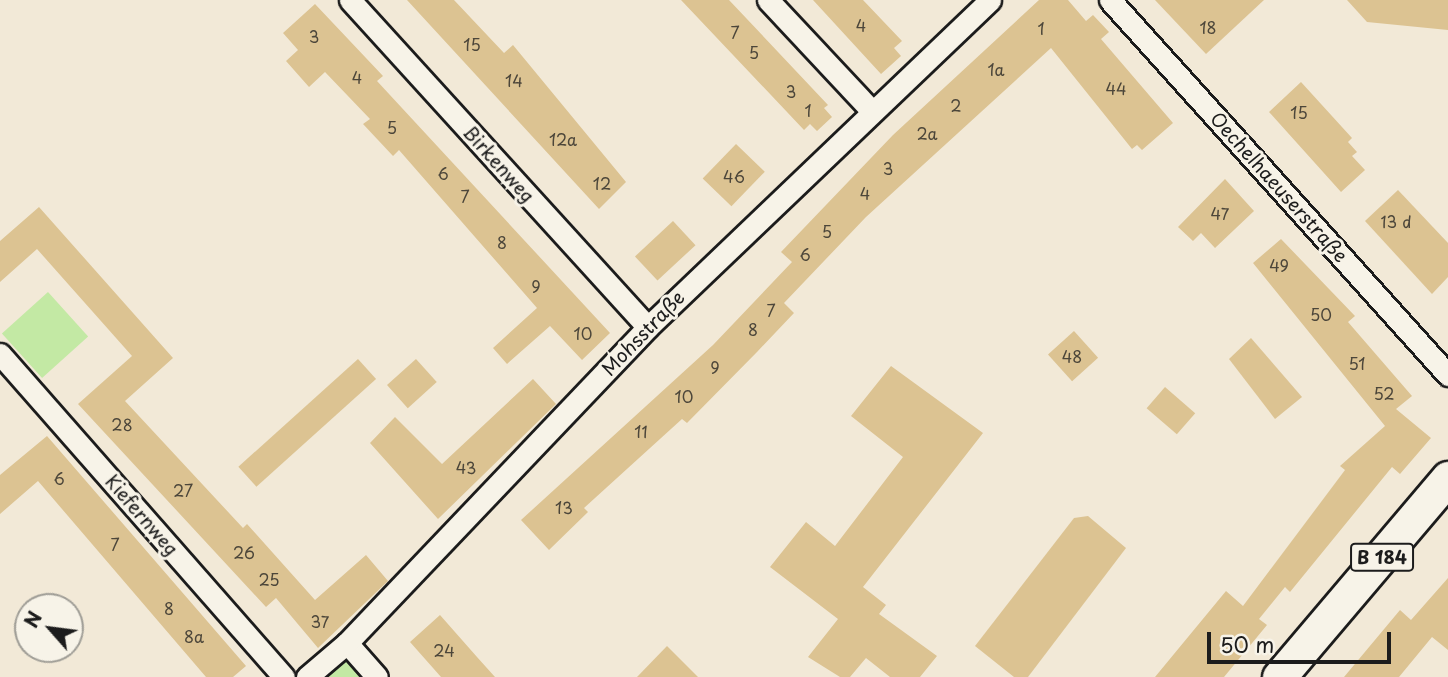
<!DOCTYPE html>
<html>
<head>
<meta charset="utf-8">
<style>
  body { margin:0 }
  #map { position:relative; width:1448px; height:677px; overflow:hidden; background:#f2e9d7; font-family:"Playpen Sans",sans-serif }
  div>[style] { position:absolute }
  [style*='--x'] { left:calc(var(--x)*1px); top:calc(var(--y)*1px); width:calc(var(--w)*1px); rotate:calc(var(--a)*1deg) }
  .green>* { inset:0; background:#c3e9a4; transform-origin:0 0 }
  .building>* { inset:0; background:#dcc392; transform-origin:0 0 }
  .roads { filter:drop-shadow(2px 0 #1c1c1c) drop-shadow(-2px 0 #1c1c1c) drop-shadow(0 2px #1c1c1c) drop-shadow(0 -2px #1c1c1c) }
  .minor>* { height:21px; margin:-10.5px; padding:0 10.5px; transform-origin:10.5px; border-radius:10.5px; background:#f7f3e8 }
  .primary>* { height:33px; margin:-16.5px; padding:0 16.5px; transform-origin:16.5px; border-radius:16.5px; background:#f7f3e8 }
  span { translate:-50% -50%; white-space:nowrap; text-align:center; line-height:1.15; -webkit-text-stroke:6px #f7f3e8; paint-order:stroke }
  .number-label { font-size:16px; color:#4c463a }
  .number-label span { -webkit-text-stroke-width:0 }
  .shield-label span { padding:2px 5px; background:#f7f3e8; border:2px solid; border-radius:5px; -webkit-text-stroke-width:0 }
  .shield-label { font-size:18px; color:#1c1c1c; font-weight:700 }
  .street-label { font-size:19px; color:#1c1c1c }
  .north { position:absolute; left:14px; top:593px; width:70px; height:70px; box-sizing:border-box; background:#f7f3e8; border:2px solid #9f9d96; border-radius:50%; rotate:298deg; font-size:19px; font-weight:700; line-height:28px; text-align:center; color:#1c1c1c }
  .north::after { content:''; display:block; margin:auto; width:24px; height:32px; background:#1c1c1c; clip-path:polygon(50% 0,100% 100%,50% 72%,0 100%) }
  .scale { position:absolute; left:1207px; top:632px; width:184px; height:32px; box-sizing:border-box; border:4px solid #1c1c1c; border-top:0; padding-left:9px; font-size:21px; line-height:24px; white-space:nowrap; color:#1c1c1c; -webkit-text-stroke:5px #f7f3e8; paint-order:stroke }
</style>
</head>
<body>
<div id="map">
  <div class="green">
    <i style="left:48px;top:292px;width:60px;height:62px;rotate:48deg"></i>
    <i style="clip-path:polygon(348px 657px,366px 677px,325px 677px)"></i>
  </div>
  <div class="building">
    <i style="clip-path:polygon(407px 0,454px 0,504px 53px,513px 45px,626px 182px,599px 209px)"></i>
    <i style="clip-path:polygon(681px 0,729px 0,828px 105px,824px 108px,832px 117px,817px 131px,810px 124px,804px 130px)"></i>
    <i style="clip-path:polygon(813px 0,863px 0,902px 41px,894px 48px,901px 56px,881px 74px)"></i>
    <i style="clip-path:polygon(1039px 0,1068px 0,1086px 21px,1093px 15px,1109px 32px,1101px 39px,1173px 123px,1142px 150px,1137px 145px,1132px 149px,1051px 48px,866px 217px,784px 303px,794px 313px,757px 352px,687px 423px,682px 419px,584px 508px,588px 512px,549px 550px,521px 520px,713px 345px,792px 262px,781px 252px,893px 135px)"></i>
    <i style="clip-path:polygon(1155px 0,1264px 0,1206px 54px)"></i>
    <i style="clip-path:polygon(1347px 0,1448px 0,1448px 30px,1367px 22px)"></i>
    <i style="clip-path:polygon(315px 4px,383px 76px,377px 81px,610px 333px,582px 360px,550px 326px,507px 364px,493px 348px,537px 308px,399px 150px,393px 156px,363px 124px,370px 119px,325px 72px,309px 87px,286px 61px,298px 50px,283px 33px)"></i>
    <i style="clip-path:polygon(1301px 82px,1352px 138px,1348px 142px,1357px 152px,1352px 156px,1365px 170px,1341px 192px,1269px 112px)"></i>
    <i style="left:736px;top:144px;width:40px;height:48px;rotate:44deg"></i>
    <i style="clip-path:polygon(1225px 179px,1254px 211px,1215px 248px,1201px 233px,1193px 241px,1178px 227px)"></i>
    <i style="clip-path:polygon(1398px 190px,1448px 243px,1448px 277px,1432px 294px,1365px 221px)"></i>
    <i style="clip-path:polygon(39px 207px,173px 358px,125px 401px,243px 528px,247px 524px,315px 600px,366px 555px,388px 581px,318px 648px,276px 598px,266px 607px,78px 404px,132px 356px,37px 249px,0 282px,0 241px)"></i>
    <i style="left:673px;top:221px;width:33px;height:52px;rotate:47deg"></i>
    <i style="clip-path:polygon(1281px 239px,1355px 316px,1348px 322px,1412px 396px,1396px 409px,1431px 438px,1400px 474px,1392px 467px,1290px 592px,1285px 587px,1259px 619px,1267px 625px,1224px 677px,1155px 677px,1226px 591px,1243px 606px,1345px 470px,1340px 466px,1385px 426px,1253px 263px)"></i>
    <i style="left:1074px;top:331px;width:36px;height:35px;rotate:48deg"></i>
    <i style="clip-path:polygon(1251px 338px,1302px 397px,1275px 419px,1229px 359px)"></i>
    <i style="left:358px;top:359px;width:27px;height:161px;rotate:48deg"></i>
    <i style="left:416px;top:359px;width:31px;height:39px;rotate:48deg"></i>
    <i style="clip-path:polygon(891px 366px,983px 433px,863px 587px,886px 605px,879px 614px,937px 656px,920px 677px,890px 677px,866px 658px,850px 677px,840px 677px,808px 657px,838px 619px,770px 567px,806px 522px,835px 546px,903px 457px,851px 416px)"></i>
    <i style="clip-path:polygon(533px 379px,556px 404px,438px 519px,370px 443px,395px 417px,442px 464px)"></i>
    <i style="left:1165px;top:387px;width:40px;height:28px;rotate:41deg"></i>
    <i style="clip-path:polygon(47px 436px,246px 666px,233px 677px,206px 677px,38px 481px,0 514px,0 475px)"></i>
    <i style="clip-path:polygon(1088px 516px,1126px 548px,1028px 677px,1014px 677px,975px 646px,1074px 518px)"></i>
    <i style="clip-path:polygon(1448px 578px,1448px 650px,1432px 637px,1399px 677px,1344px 677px,1400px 610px,1411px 620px)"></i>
    <i style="clip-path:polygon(440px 615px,477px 657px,495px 677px,441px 677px,410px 642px)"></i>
    <i style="clip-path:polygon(667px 646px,698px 677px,637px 677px)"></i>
  </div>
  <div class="roads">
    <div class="minor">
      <i style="--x:350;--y:0;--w:442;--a:47.7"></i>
      <i style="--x:768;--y:0;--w:149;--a:46.9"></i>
      <i style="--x:1110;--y:0;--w:505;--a:47.97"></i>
      <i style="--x:0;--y:354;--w:430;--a:48.7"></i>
      <i style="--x:347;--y:643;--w:45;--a:48.6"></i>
      <i style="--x:307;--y:677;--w:52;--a:-40.4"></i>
      <i style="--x:347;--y:643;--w:436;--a:-46.4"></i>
      <i style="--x:648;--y:327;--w:473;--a:-43.7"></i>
    </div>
    <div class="primary">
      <i style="--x:1279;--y:677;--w:261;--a:-49.7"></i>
    </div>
  </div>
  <div class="number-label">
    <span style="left:861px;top:25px">4</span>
    <span style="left:1208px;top:27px">18</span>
    <span style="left:1041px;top:28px">1</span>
    <span style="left:735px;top:32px">7</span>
    <span style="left:314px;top:36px">3</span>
    <span style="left:472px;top:44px">15</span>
    <span style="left:754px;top:52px">5</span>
    <span style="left:996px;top:69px">1a</span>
    <span style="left:357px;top:77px">4</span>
    <span style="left:514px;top:80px">14</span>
    <span style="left:1116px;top:88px">44</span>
    <span style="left:791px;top:91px">3</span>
    <span style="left:956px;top:105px">2</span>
    <span style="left:808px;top:110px">1</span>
    <span style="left:1299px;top:112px">15</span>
    <span style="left:392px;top:127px">5</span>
    <span style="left:927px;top:133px">2a</span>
    <span style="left:563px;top:139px">12a</span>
    <span style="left:888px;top:168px">3</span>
    <span style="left:443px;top:173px">6</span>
    <span style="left:734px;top:176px">46</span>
    <span style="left:602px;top:183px">12</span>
    <span style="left:865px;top:193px">4</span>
    <span style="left:465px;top:196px">7</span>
    <span style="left:1220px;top:213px">47</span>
    <span style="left:1396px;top:221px">13 d</span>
    <span style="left:827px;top:231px">5</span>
    <span style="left:502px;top:242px">8</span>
    <span style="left:805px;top:254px">6</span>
    <span style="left:1279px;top:265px">49</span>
    <span style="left:536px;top:286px">9</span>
    <span style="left:771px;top:310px">7</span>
    <span style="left:1321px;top:314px">50</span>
    <span style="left:753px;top:329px">8</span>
    <span style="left:583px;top:333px">10</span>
    <span style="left:1072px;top:356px">48</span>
    <span style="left:1357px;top:363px">51</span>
    <span style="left:715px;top:367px">9</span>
    <span style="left:1384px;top:393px">52</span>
    <span style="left:684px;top:396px">10</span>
    <span style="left:122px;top:424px">28</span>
    <span style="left:641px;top:431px">11</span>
    <span style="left:466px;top:467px">43</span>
    <span style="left:59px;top:478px">6</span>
    <span style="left:183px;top:490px">27</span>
    <span style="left:564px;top:507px">13</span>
    <span style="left:115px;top:544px">7</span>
    <span style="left:244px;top:552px">26</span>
    <span style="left:269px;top:579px">25</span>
    <span style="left:169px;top:608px">8</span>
    <span style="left:320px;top:621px">37</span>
    <span style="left:194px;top:636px">8a</span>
    <span style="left:444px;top:650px">24</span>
  </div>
  <div class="shield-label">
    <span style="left:1382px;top:557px">B 184</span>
  </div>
  <div class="street-label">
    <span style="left:499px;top:164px;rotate:48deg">Birkenweg</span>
    <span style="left:1279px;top:187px;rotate:48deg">Oechelhaeuserstraße</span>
    <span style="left:643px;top:333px;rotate:-46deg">Mohsstraße</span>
    <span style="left:142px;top:515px;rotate:49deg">Kiefernweg</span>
  </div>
  <div class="north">N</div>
  <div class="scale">50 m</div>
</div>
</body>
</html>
